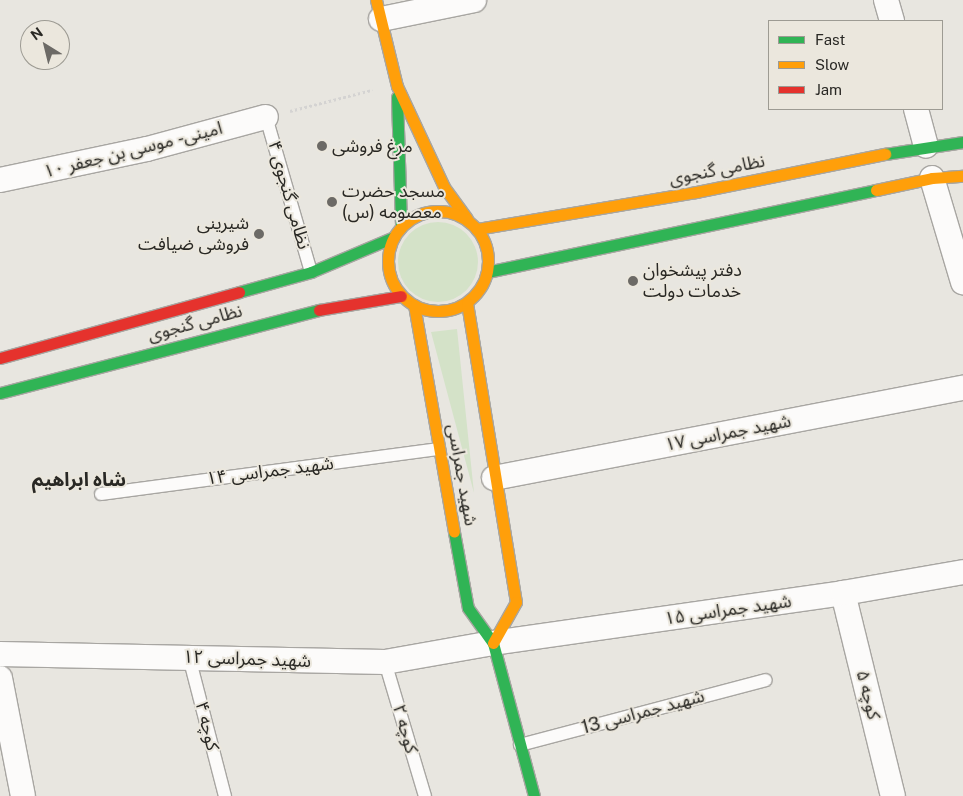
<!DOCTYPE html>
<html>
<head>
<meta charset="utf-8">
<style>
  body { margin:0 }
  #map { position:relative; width:963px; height:796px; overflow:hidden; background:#e8e6e0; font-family:"Public Sans","Noto Sans Arabic",sans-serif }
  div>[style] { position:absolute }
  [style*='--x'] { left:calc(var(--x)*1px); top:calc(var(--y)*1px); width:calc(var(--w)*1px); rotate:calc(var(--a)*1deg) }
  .green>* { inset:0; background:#d4e2c8 }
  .round { border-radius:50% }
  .path>* { height:3px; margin-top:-1.5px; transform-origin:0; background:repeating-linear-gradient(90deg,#d4d3d2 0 2.5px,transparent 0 5px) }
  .roads { filter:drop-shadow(1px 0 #a8a6a2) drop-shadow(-1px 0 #a8a6a2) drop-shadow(0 1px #a8a6a2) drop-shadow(0 -1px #a8a6a2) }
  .lane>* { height:12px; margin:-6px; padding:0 6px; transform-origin:6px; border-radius:6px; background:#fcfbfa }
  .street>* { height:24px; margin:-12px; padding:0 12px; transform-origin:12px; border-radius:12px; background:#fcfbfa }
  .fast>* { height:11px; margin:-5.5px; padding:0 5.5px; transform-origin:5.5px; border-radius:5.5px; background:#30b455 }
  .slow>* { height:11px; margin:-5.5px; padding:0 5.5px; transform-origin:5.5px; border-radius:5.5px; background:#ff9f0a }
  .slow>.ring { margin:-5.5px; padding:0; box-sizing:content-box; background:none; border:11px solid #ff9f0a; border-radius:50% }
  .jam>* { height:11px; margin:-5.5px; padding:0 5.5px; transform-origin:5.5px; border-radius:5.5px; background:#e5322d }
  .dots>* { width:14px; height:14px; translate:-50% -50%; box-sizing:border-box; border:2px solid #ebe7dd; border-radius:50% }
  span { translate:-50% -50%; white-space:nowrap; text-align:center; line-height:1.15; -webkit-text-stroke:4px #ebe7dd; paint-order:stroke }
  .poi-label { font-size:18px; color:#292824 }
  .left { translate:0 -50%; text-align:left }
  .right { translate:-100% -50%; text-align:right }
  .street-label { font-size:18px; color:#292824 }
  .neighbourhood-label { font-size:19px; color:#292824; font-weight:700 }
  .legend { position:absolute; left:768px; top:20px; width:175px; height:90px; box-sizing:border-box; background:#ebe7dd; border:1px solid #9d9b93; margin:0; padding:6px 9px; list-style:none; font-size:15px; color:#292824 }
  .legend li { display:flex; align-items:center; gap:10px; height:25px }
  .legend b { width:25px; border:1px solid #9d9b93 }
  .north { position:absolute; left:20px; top:20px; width:50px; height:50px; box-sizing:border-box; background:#ebe7dd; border:1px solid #9d9b93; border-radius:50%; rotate:324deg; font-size:14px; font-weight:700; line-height:20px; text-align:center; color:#292824 }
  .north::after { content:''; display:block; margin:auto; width:18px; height:22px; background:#6c6a66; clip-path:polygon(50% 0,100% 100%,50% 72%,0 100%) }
</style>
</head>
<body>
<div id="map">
  <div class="green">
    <i class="round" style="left:398px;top:222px;width:80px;height:80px"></i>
    <i style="clip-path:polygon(457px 329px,474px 493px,431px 332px)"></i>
  </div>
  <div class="path">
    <i style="--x:290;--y:111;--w:85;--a:-14.4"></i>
  </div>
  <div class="roads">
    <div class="lane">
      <i style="--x:266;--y:117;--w:161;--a:73.8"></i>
      <i style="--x:101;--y:494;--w:341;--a:-7.6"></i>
      <i style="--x:189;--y:657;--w:144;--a:75.5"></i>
      <i style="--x:385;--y:662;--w:140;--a:73.4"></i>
      <i style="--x:520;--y:745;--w:254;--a:-14.8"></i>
    </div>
    <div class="street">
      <i style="--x:886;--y:0;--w:22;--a:74"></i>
      <i style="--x:381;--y:19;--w:95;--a:-11.5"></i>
      <i style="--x:916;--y:109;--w:38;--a:75"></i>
      <i style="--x:932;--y:178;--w:109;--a:73.4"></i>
      <i style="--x:0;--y:180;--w:150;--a:-11.9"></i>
      <i style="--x:147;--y:149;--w:123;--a:-15.1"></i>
      <i style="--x:494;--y:478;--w:478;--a:-10.9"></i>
      <i style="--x:843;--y:593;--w:209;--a:76.2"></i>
      <i style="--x:0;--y:654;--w:385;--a:1.2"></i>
      <i style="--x:385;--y:662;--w:110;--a:-10"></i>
      <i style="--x:493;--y:643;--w:354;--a:-8.1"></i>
      <i style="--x:843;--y:593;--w:122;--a:-9.9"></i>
      <i style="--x:0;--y:678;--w:120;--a:79"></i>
    </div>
    <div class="fast">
      <i style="--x:397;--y:97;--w:130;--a:88.2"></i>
      <i style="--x:885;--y:154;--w:79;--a:-8.7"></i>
      <i style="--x:487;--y:272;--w:398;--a:-11.9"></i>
      <i style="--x:239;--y:292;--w:75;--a:-15.5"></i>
      <i style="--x:311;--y:272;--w:90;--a:-22.9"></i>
      <i style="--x:0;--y:393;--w:330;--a:-14.6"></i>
      <i style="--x:454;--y:532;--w:77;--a:79.6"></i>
      <i style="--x:468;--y:608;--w:43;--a:54.5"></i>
      <i style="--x:493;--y:643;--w:158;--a:75"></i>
    </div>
    <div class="slow">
      <i style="--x:376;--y:0;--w:89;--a:76.3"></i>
      <i style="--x:397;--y:86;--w:111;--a:65"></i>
      <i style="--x:444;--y:187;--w:39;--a:54"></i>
      <i style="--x:876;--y:190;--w:57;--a:-12.1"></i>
      <i style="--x:932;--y:178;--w:31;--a:-4"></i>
      <i class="ring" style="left:388px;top:211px;width:89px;height:89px"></i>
      <i style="--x:477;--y:229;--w:222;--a:-9.6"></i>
      <i style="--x:696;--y:192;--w:193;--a:-11.4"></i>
      <i style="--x:467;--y:303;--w:303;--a:80.7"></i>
      <i style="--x:516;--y:602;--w:47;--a:119.3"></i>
      <i style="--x:414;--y:305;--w:230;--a:80"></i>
    </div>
    <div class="jam">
      <i style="--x:319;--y:310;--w:83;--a:-9.7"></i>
      <i style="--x:0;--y:358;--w:248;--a:-15.4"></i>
    </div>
  </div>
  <div class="dots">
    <i style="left:322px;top:146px;background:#6c6a66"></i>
    <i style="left:332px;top:202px;background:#6c6a66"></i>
    <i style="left:259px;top:234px;background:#6c6a66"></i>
    <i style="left:633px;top:281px;background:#6c6a66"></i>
  </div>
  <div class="poi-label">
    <span class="left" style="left:332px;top:146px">مرغ فروشی</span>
    <span class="left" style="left:342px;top:202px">مسجد حضرت<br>معصومه (س)</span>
    <span class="right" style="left:249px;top:234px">شیرینی<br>فروشی ضیافت</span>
    <span class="left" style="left:643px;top:281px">دفتر پیشخوان<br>خدمات دولت</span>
  </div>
  <div class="street-label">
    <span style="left:133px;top:150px;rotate:-14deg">امینی - موسی بن جعفر ۱۰</span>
    <span style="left:717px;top:170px;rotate:-11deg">نظامی گنجوی</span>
    <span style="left:289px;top:195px;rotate:74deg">نظامی گنجوی ۴</span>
    <span style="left:195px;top:323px;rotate:-15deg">نظامی گنجوی</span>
    <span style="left:728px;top:433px;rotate:-11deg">شهید جمراسی ۱۷</span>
    <span style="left:270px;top:471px;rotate:-7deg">شهید جمراسی ۱۴</span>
    <span style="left:462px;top:475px;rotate:80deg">شهید جمراسی</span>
    <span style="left:728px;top:610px;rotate:-8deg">شهید جمراسی ۱۵</span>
    <span style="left:247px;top:659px;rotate:2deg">شهید جمراسی ۱۲</span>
    <span style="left:868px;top:695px;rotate:76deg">کوچه ۵</span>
    <span style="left:643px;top:712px;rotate:-15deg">شهید جمراسی 13</span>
    <span style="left:207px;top:726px;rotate:76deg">کوچه ۴</span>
    <span style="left:405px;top:729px;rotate:74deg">کوچه ۲</span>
  </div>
  <div class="neighbourhood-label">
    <span style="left:79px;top:480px">شاه ابراهیم</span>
  </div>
  <ul class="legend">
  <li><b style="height:6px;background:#30b455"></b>Fast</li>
  <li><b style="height:6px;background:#ff9f0a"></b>Slow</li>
  <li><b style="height:6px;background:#e5322d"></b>Jam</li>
  </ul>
  <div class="north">N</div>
</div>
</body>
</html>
